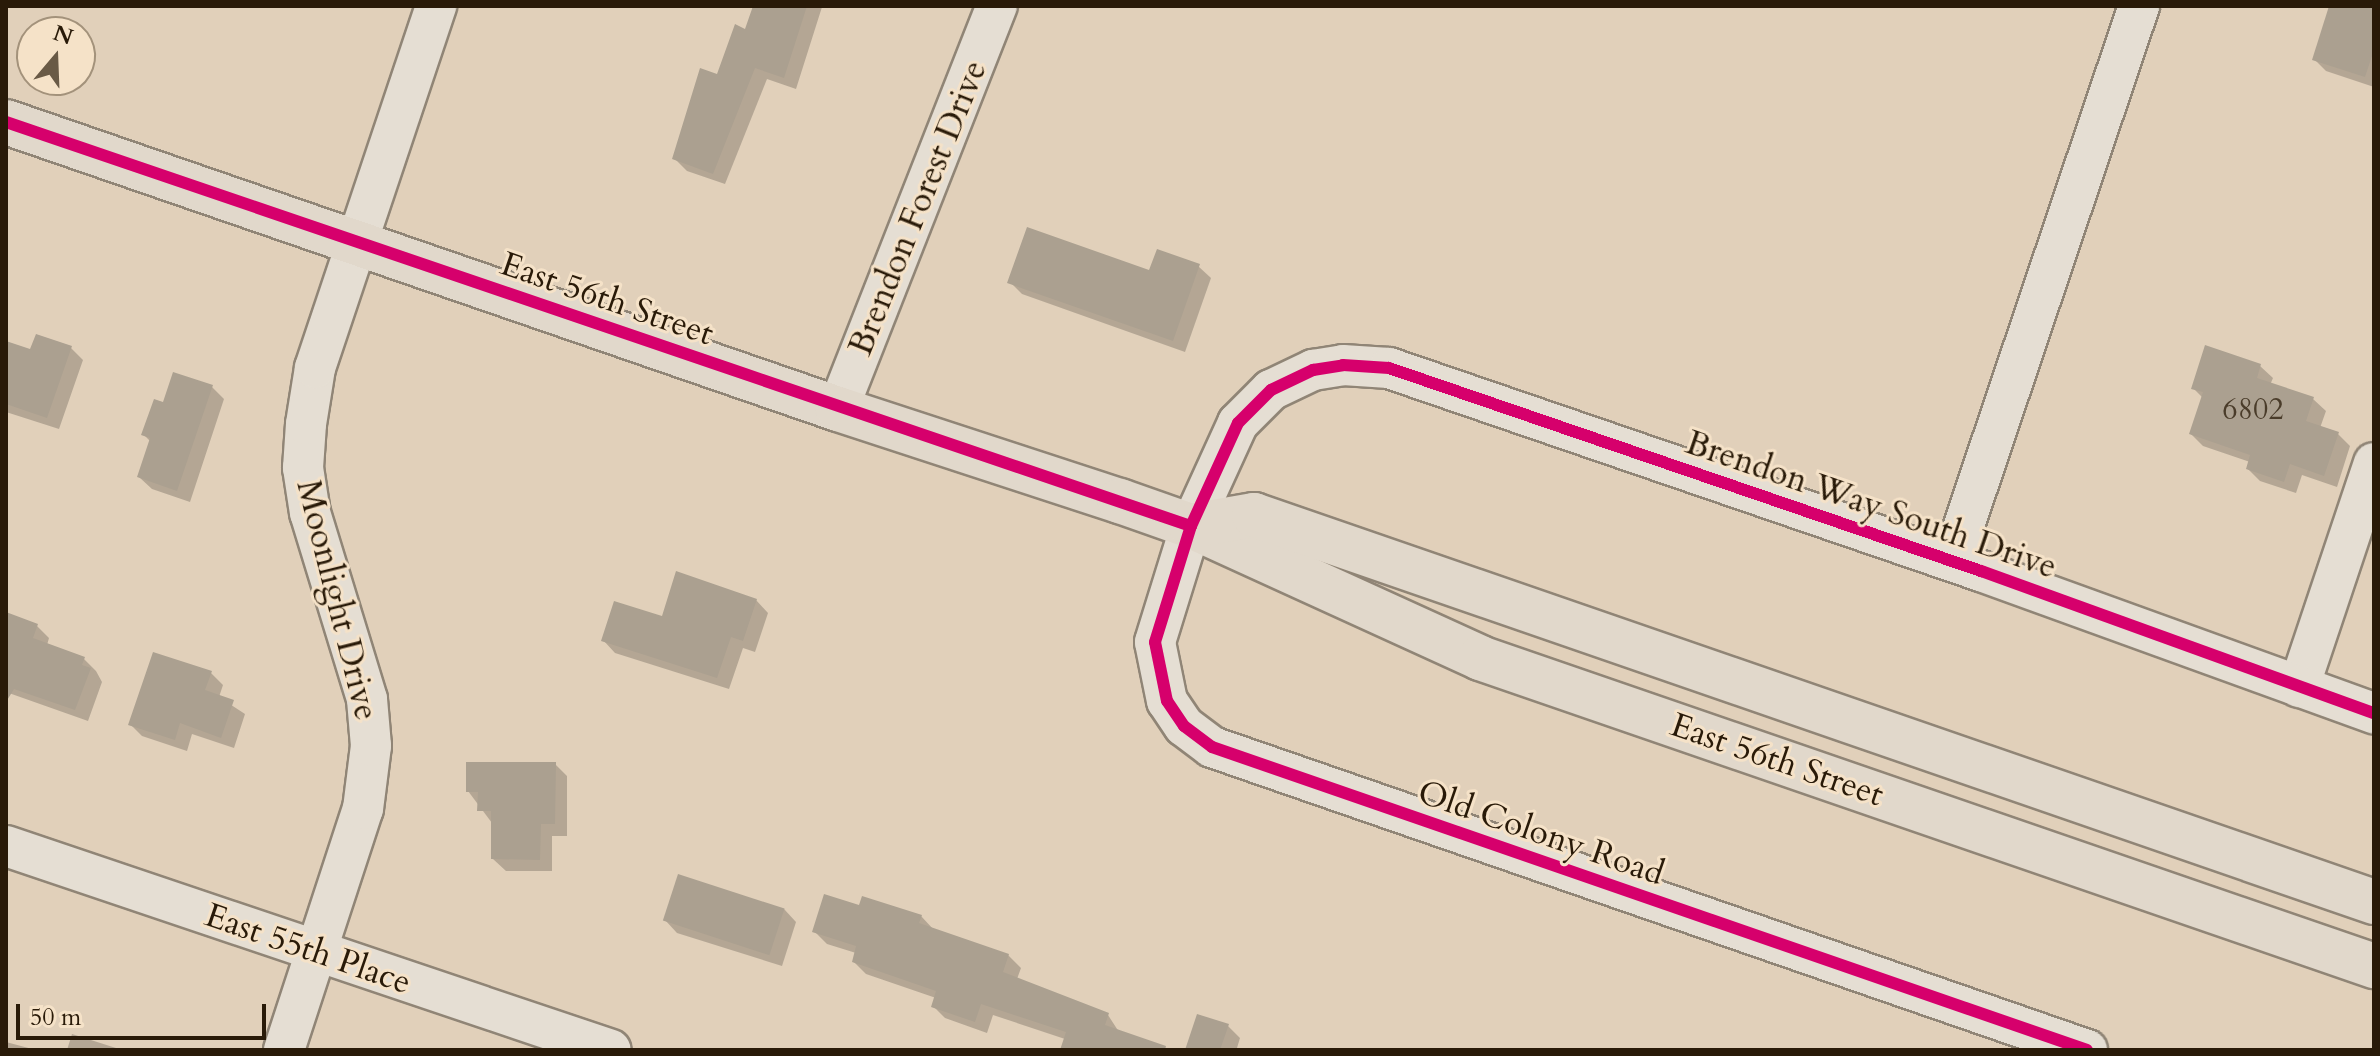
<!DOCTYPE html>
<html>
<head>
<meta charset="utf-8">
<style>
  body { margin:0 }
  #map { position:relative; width:2380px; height:1056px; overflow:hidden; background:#e1d0ba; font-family:Cardo,serif }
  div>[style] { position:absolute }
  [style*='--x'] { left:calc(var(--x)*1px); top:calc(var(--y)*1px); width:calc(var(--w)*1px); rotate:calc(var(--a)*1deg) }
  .shadow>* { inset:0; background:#0003 }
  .building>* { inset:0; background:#aba090; transform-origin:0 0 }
  .roads { filter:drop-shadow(2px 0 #908576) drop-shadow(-2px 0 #908576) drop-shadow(0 2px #908576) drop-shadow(0 -2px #908576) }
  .minor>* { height:40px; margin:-20px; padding:0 20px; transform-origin:20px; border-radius:20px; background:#e5ded3 }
  .major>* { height:44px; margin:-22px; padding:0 22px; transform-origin:22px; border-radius:22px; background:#e1d8cb }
  .cycleway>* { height:12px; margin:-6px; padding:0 6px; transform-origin:6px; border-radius:6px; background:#d6006c }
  span { translate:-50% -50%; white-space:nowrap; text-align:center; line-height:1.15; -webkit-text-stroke:6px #f5e2c8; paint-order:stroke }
  .number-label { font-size:30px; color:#4a3c2a }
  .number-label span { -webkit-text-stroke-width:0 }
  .street-label { font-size:34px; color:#291a08 }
  .frame { position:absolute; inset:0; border:8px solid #291a08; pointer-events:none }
  .north { position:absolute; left:16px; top:16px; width:80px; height:80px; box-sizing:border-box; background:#f5e2c8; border:2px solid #a3927b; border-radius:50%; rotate:19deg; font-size:22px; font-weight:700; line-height:32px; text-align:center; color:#291a08 }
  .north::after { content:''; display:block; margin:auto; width:28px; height:36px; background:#695a46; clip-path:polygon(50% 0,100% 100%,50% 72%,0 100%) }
  .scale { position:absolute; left:16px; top:1004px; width:250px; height:36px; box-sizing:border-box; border:4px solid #291a08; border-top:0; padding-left:10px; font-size:24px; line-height:28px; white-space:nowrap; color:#291a08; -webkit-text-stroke:6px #f5e2c8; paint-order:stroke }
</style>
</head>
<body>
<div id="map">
  <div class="shadow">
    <i style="clip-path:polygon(756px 6px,822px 7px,796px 89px,767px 79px,725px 184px,687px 171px,674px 158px,747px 31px)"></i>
    <i style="clip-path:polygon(2331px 6px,2374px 6px,2374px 87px,2326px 71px,2314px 59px)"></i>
    <i style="clip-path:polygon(1198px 266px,1211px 278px,1185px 352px,1022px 294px,1010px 282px)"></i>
    <i style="clip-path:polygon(6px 343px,32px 352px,71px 348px,83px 360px,59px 429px,6px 412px)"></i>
    <i style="clip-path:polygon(2260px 366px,2273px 378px,2270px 385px,2313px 399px,2326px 411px,2320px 428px,2338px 434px,2350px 446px,2337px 487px,2302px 475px,2296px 493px,2260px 481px,2248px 469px,2250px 462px,2203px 446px,2191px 434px,2203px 398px,2193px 388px)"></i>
    <i style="clip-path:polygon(212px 387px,224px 399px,190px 502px,152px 489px,139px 477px,151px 442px,143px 434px,164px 404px)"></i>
    <i style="clip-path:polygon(756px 600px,768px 613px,755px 652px,743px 648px,729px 689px,615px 653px,603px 640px,663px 619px)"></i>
    <i style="clip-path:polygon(6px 614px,37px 626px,49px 638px,47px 645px,84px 659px,96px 671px,102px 682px,88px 721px,6px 692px)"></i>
    <i style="clip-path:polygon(211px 673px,223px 685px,219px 697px,245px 714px,234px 748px,192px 734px,187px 751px,142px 736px,130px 724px)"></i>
    <i style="clip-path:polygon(555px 764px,567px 776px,567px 836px,552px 836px,552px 871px,506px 871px,493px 859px,492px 823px,468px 791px)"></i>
    <i style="clip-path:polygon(860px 907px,921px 916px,934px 930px,1008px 955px,1021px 968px,1017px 979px,1108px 1015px,1119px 1032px,1157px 1050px,1062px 1050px,1065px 1039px,993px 1015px,987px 1033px,945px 1018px,933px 1006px,936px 998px,866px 974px,854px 962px,856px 953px,827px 944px,815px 932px)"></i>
    <i style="clip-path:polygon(784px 909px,796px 922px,782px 966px,677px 933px,665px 920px)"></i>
    <i style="clip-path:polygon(1228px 1026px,1240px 1038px,1237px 1048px,1243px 1050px,1187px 1050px)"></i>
    <i style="clip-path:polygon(72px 1034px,116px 1048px,117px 1050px,67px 1050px)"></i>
    <i style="clip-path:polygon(6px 1042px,36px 1050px,6px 1050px)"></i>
  </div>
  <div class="building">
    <i style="clip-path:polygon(753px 6px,807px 6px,784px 78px,755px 68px,713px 174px,672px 159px,700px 68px,717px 74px,735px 24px,745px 29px)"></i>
    <i style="clip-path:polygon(2329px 6px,2374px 6px,2374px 50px,2365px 77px,2312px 60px)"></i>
    <i style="clip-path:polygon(1027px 227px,1149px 270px,1157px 249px,1200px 264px,1173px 341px,1007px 283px)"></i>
    <i style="clip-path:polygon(36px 334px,72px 346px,47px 418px,6px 404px,6px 341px,30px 349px)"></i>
    <i style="clip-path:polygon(2205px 345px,2261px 364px,2257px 378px,2314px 397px,2306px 421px,2339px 432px,2324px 476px,2290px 464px,2284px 482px,2246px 469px,2250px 455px,2189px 434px,2203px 392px,2191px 389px)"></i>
    <i style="clip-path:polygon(173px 372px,213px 385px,177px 491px,137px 477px,150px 438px,141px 435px,154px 399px,163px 402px)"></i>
    <i style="clip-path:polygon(676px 571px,757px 599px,743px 641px,731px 637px,717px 678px,601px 641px,614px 601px,662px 616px)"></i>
    <i style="clip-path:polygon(6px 612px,38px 624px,33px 638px,85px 657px,82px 665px,91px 668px,75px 710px,14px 689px,6px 702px)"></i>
    <i style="clip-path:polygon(153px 652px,212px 671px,205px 690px,234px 700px,221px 738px,180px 723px,175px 740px,128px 725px)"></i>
    <i style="clip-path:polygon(466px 762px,556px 762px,555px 824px,541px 824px,540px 860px,491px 859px,491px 811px,477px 811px,478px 792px,466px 792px)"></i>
    <i style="left:678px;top:874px;width:112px;height:49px;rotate:18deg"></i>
    <i style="clip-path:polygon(824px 894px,859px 905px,862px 896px,922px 915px,919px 923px,1009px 954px,1003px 972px,1109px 1013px,1105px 1025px,1166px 1046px,1165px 1050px,1060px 1050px,1066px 1032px,981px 1004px,975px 1022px,931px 1007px,936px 991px,852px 962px,856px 946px,812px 932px)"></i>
    <i style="clip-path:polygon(1197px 1014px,1229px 1024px,1220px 1050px,1185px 1050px)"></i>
  </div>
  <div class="roads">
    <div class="minor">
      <i style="--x:838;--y:409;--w:433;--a:-68.5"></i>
      <i style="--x:1952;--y:561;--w:586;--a:-71.38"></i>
      <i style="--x:2299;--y:687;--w:236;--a:-71.5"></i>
      <i style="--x:6;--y:846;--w:638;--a:18.63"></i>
      <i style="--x:284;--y:1050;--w:254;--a:-71.9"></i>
      <i style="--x:363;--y:809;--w:64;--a:-82.8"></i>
      <i style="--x:371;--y:746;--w:47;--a:-94.9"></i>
      <i style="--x:367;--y:699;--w:195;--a:-107"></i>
      <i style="--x:310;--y:513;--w:46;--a:-98.8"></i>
      <i style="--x:303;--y:468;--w:44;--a:-86.1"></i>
      <i style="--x:306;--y:424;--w:57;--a:-80.9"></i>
      <i style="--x:315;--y:368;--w:382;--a:-71.5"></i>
      <i style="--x:2087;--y:1050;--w:926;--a:-160.9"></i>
      <i style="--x:1212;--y:747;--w:35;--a:-143"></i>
      <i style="--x:1184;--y:726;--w:30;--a:-124"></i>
      <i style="--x:1167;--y:701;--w:60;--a:-101.5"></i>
      <i style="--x:1155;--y:642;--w:121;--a:-72.8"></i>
      <i style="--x:1191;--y:526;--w:113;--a:-65.5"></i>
      <i style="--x:1238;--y:423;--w:47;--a:-45"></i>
      <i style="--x:1271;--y:390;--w:47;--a:-25.5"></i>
      <i style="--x:1313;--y:370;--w:30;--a:-9"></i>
      <i style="--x:1343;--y:365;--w:46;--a:3.7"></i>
      <i style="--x:1389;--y:368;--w:626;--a:18.93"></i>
      <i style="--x:1981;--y:571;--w:418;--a:19.9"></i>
    </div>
    <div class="major">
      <i style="--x:6;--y:122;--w:880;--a:19.03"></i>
      <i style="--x:838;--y:409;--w:297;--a:18.1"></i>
      <i style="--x:1120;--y:501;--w:75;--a:19.4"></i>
      <i style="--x:1191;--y:526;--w:318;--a:24.5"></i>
      <i style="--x:1480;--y:658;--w:946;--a:19.01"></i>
      <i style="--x:1191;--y:526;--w:64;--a:-9.9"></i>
      <i style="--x:1254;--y:515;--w:1185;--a:19.06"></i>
    </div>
  </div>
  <div class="cycleway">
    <i style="--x:6;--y:122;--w:1252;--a:18.83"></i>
    <i style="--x:2087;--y:1050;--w:926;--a:-160.9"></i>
    <i style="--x:1212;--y:747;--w:35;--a:-143"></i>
    <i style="--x:1184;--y:726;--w:30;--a:-124"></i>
    <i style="--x:1167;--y:701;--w:60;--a:-101.5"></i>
    <i style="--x:1155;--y:642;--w:121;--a:-72.8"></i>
    <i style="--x:1191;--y:526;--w:113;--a:-65.5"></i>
    <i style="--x:1238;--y:423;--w:47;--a:-45"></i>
    <i style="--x:1271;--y:390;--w:47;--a:-25.5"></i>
    <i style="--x:1313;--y:370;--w:30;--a:-9"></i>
    <i style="--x:1343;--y:365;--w:46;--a:3.7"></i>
    <i style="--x:1389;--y:368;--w:626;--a:18.93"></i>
    <i style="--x:1981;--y:571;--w:418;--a:19.9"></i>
  </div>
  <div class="number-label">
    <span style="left:2253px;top:410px">6802</span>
  </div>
  <div class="street-label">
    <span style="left:918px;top:208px;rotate:-68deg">Brendon Forest Drive</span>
    <span style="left:607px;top:299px;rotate:19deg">East 56th Street</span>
    <span style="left:1871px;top:505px;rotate:19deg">Brendon Way South Drive</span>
    <span style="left:337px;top:600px;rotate:76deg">Moonlight Drive</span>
    <span style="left:1777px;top:760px;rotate:19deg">East 56th Street</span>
    <span style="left:1541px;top:833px;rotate:19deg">Old Colony Road</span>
    <span style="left:308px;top:949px;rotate:19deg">East 55th Place</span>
  </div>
  <div class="frame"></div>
  <div class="north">N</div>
  <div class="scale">50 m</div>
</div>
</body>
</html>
